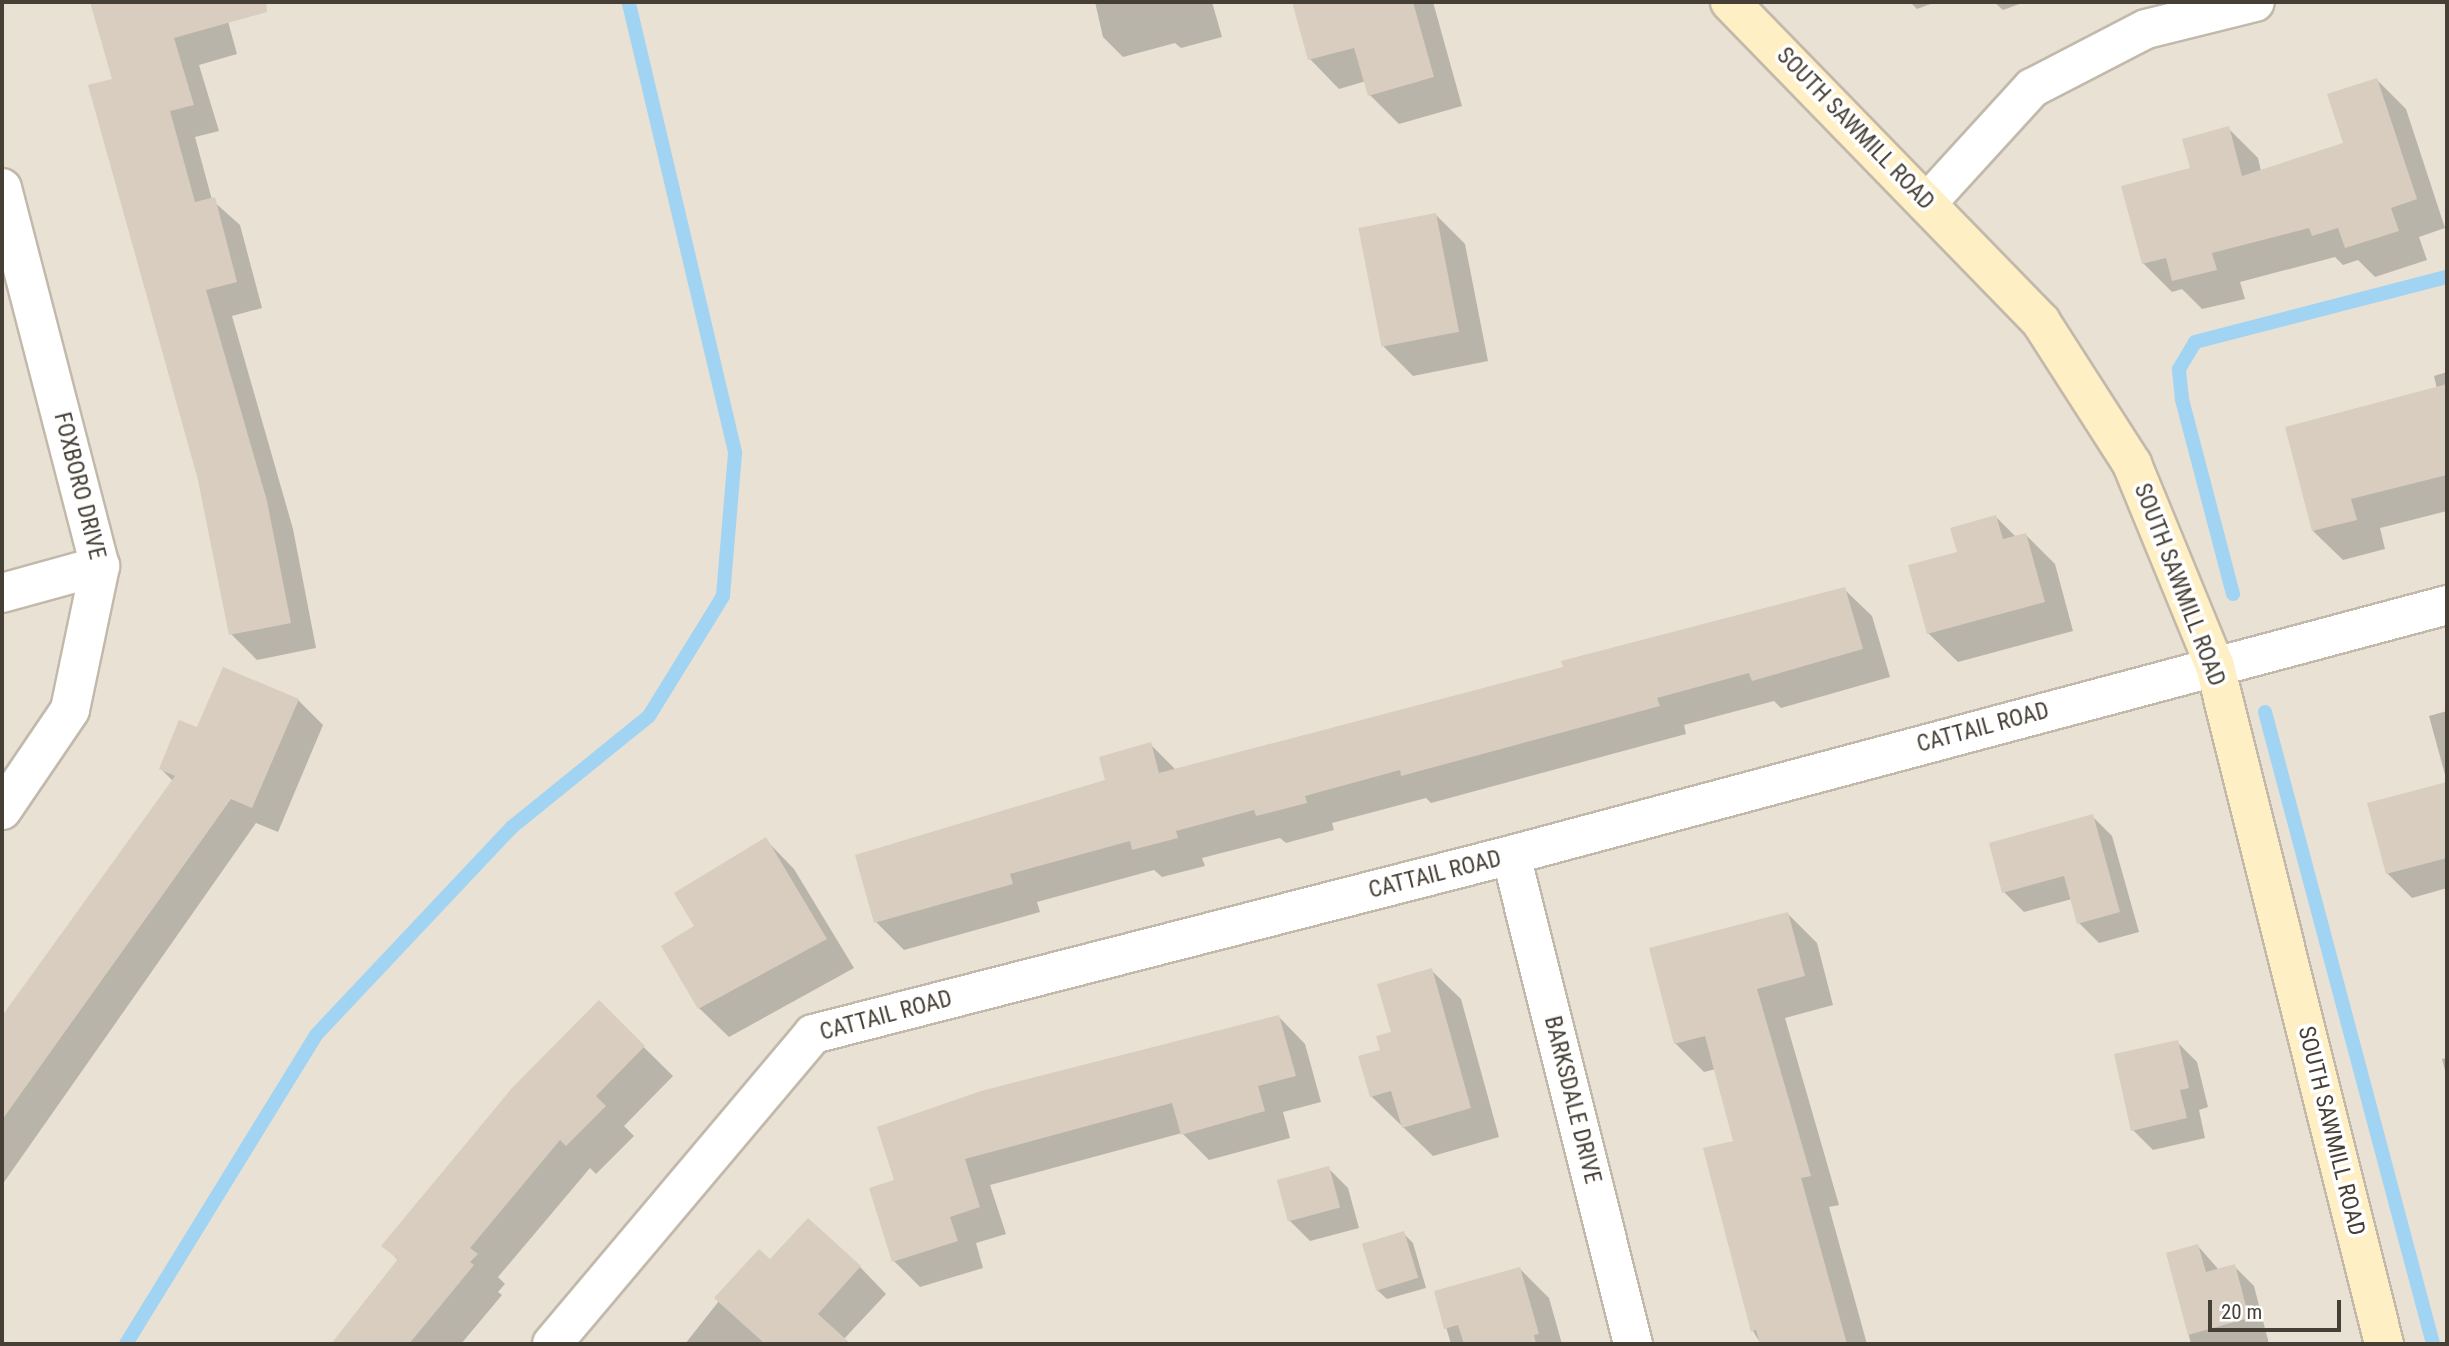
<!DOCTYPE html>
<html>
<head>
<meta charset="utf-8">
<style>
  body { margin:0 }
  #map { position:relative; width:2449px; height:1346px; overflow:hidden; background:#f3efe6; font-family:"Roboto Condensed",sans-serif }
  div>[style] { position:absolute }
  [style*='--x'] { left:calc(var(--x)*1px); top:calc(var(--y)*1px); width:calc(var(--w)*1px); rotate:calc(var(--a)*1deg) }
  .residential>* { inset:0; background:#e8e1d4; transform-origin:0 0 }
  .shadow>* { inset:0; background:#0003 }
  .stream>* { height:14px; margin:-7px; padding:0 7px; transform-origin:7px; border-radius:7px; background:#a1d3f2 }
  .building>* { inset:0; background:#d8cdbe; transform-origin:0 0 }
  .roads { filter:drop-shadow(2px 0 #c2b9ab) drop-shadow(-2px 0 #c2b9ab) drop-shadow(0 2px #c2b9ab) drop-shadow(0 -2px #c2b9ab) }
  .street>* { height:38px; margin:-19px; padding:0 19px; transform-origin:19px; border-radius:19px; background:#fff }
  .secondary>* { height:38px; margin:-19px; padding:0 19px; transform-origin:19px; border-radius:19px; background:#ffefc5 }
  span { translate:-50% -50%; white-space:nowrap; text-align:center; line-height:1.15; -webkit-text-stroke:7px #fff; paint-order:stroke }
  .street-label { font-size:23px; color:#463f35 }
  .frame { position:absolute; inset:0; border:4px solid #463f35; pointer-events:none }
  .scale { position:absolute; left:2208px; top:1300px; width:133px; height:32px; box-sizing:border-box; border:4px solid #463f35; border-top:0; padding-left:9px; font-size:21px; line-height:24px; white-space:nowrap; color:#463f35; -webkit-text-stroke:5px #fff; paint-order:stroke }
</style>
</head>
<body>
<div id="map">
  <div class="residential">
    <i style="left:2px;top:2px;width:2445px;height:1342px"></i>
  </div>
  <div class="shadow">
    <i style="clip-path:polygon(91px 2px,213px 2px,226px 14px,237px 54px,199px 65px,219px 131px,195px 137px,212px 200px,240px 225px,262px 308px,232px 316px,293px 529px,316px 648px,257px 660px,231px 634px,114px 80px)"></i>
    <i style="clip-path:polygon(1095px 2px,1212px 2px,1222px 37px,1181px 48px,1175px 43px,1123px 57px,1103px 37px)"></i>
    <i style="clip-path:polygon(1294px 2px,1433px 2px,1462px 106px,1399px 124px,1370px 95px,1366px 81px,1339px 89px,1310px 59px)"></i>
    <i style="clip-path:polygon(1910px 2px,1936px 2px,1917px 9px)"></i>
    <i style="clip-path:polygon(1994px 2px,2025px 2px,2003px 10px)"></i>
    <i style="clip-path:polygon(2377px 80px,2406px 109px,2445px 228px,2419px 237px,2427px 260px,2375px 277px,2358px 260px,2343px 265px,2335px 257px,2240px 282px,2245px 299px,2202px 309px,2182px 289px,2172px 292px,2143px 263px,2192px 169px,2228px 128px,2258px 158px,2261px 171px,2345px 144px)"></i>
    <i style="clip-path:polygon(1436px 215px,1465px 244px,1488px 361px,1413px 376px,1384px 347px)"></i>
    <i style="clip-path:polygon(2447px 372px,2447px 511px,2380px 528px,2385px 549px,2343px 560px,2313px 531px,2437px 389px,2434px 376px)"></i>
    <i style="clip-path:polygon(1996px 517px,2016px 537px,2026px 535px,2055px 564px,2073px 631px,1958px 662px,1928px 633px)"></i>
    <i style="clip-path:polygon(1844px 589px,1872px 616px,1890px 677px,1781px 708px,1774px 701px,1684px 725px,1686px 734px,1431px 803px,1426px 798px,1332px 823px,1334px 830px,1286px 843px,1280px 838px,1202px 858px,1205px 866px,1162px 877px,1154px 870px,1037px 902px,1040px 912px,904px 950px,876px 922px,1107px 781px,1150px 744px,1176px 770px,1565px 669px)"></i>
    <i style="clip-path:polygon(298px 700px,323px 725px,278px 832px,256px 823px,2px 1185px,2px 1021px,173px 781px,161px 769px,198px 730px)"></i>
    <i style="clip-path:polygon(2447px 711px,2447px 782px,2429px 716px)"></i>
    <i style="clip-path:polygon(2447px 784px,2447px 888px,2412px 898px,2387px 873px,2369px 804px)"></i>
    <i style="clip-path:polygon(2092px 816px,2112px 836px,2139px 932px,2099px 943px,2079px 923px,2072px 899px,2024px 912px,2004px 892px)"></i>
    <i style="clip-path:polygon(765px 839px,794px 869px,854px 968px,729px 1037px,699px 1008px,696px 926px)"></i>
    <i style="clip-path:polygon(1788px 914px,1817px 943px,1833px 1005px,1785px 1018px,1839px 1205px,1829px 1207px,1867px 1344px,1761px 1344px,1753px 1331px,1735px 1142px,1716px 1069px,1704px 1072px,1675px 1043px)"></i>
    <i style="clip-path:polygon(1431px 970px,1461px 999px,1499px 1137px,1433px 1156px,1371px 1096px,1382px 1051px)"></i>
    <i style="clip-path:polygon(599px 1003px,673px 1076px,624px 1126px,634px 1136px,596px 1174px,590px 1168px,498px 1277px,505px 1284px,498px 1292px,502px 1295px,461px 1344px,333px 1344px,399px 1261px,383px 1245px)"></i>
    <i style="clip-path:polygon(1279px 1017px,1305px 1044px,1321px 1102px,1283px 1112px,1290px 1138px,1209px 1160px,1182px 1133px,990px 1185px,1006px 1234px,976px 1243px,983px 1268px,920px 1287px,894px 1261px,896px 1181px)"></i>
    <i style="clip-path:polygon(2177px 1042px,2197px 1062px,2208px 1107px,2199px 1110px,2205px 1138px,2153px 1150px,2133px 1130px)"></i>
    <i style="clip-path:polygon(2447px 1058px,2447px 1078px,2442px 1059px)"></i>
    <i style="clip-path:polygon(1328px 1168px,1348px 1188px,1359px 1228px,1310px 1241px,1290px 1221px)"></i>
    <i style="clip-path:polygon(1403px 1233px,1413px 1243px,1426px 1288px,1387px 1299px,1377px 1290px)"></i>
    <i style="clip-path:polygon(2198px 1246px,2219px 1270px,2234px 1266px,2254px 1286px,2269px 1344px,2191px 1344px,2168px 1254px)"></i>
    <i style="clip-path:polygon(770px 1261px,860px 1267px,886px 1294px,843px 1340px,847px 1344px,685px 1344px,719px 1301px)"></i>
    <i style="clip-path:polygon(1520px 1269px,1549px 1298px,1562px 1344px,1451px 1344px,1436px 1293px)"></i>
  </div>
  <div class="stream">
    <i style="--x:2233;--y:594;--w:202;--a:-104.7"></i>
    <i style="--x:2182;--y:399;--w:30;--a:-96"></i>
    <i style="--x:2179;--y:369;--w:31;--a:-59"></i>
    <i style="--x:2195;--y:342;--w:260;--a:-14.5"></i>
    <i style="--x:2265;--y:712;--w:654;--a:75.11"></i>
    <i style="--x:126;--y:1344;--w:363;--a:-58.4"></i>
    <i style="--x:316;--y:1035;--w:286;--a:-46.7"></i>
    <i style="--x:512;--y:827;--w:176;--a:-39"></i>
    <i style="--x:649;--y:716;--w:141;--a:-58.3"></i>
    <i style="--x:723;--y:596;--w:144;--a:-85.2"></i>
    <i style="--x:735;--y:452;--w:462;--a:-103.3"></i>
  </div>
  <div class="building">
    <i style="clip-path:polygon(90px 2px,266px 2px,267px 12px,174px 38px,194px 105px,170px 111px,195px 202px,215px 197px,237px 282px,206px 290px,267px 501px,291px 623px,229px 635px,198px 480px,88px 85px,112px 79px)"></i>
    <i style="clip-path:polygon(1292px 2px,1413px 2px,1434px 77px,1368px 96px,1354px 48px,1308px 60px)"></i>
    <i style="clip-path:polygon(2377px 78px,2417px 199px,2391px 208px,2399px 231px,2345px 248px,2338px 228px,2312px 236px,2309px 228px,2212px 253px,2217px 270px,2172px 281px,2166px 258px,2142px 264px,2121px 186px,2190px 168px,2182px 139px,2229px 126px,2242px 176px,2343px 143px,2327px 94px)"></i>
    <i style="left:1436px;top:213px;width:121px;height:79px;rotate:79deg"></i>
    <i style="clip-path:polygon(2447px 384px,2447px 475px,2351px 499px,2357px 520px,2312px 531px,2285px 427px)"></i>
    <i style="clip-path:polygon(1996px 515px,2003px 539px,2026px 533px,2045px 602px,1927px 634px,1908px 565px,1957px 552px,1950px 528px)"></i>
    <i style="clip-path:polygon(1845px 587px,1863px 649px,1752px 681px,1749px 673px,1657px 698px,1660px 706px,1401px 776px,1400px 770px,1305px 796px,1307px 803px,1256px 816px,1254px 810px,1176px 831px,1178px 838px,1132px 850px,1130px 841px,1010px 874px,1013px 884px,874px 923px,855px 855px,1105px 780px,1099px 757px,1151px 742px,1159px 773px,1563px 667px,1561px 661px)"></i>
    <i style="clip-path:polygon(223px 667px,299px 699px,252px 808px,231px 799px,2px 1120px,2px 1016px,175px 776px,159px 769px,179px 720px,197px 727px)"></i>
    <i style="clip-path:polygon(2447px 782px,2447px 858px,2386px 874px,2367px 803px)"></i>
    <i style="clip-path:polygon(2093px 814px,2120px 912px,2077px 924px,2064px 876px,2002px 893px,1989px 843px)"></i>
    <i style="clip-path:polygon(766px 837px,827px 939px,698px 1009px,661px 946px,694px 926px,674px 893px)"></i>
    <i style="clip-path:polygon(1788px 912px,1805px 976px,1757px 989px,1811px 1176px,1801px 1178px,1847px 1344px,1760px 1344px,1756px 1330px,1751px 1332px,1703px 1148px,1733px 1141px,1705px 1036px,1674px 1044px,1649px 948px)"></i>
    <i style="clip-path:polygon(1432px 968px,1471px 1108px,1402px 1128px,1391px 1091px,1370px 1097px,1358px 1056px,1380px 1050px,1376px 1036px,1391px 1032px,1377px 984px)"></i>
    <i style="clip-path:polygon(599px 1000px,645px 1046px,596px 1096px,606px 1106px,566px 1146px,560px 1140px,470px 1248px,478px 1254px,470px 1262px,474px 1265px,409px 1344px,331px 1344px,398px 1259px,381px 1246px,512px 1088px)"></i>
    <i style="clip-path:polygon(1279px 1015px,1296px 1076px,1258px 1086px,1265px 1111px,1181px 1135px,1172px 1103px,965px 1159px,980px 1207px,950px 1217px,958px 1241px,892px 1262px,869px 1188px,894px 1180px,877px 1127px,981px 1091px)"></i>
    <i style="clip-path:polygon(2178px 1040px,2189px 1088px,2180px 1090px,2187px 1118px,2131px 1131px,2114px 1054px)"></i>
    <i style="left:1329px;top:1166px;width:43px;height:54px;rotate:75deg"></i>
    <i style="clip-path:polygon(808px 1218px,861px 1266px,818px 1314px,851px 1344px,765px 1344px,714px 1298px,759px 1249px,770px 1259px)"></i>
    <i style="left:1404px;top:1231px;width:49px;height:44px;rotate:73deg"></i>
    <i style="clip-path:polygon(2198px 1244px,2206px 1272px,2235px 1264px,2249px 1318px,2188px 1335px,2166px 1253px)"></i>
    <i style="clip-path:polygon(1520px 1267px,1539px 1334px,1534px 1335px,1536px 1344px,1464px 1344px,1458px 1325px,1444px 1329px,1434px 1291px)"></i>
  </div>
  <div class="roads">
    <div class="street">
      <i style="--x:2;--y:188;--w:390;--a:75.5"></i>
      <i style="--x:100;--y:566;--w:147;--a:101.8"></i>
      <i style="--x:70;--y:710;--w:121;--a:124.2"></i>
      <i style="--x:1927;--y:203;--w:156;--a:-47.6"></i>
      <i style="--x:2032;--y:88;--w:128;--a:-27.4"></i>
      <i style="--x:2146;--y:29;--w:112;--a:-13.9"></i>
      <i style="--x:2;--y:593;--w:102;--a:-15.4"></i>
      <i style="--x:1511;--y:855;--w:504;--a:75.99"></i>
      <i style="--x:552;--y:1344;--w:405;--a:-49.9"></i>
      <i style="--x:813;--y:1034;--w:721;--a:-14.38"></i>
      <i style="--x:1511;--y:855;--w:969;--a:-14.95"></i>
    </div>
    <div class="secondary">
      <i style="--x:1730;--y:2;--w:446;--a:45.8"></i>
      <i style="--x:2041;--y:322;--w:169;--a:57.3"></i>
      <i style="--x:2132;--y:464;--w:218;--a:67.7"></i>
      <i style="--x:2215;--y:666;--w:699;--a:76"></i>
    </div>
  </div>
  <div class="street-label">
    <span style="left:1855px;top:129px;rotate:46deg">SOUTH SAWMILL ROAD</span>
    <span style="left:79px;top:486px;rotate:76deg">FOXBORO DRIVE</span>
    <span style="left:2179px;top:585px;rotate:69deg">SOUTH SAWMILL ROAD</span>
    <span style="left:1983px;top:728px;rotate:-15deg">CATTAIL ROAD</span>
    <span style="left:1435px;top:875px;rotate:-14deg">CATTAIL ROAD</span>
    <span style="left:886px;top:1016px;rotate:-15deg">CATTAIL ROAD</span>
    <span style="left:1572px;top:1100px;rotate:76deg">BARKSDALE DRIVE</span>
    <span style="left:2331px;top:1131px;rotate:76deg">SOUTH SAWMILL ROAD</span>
  </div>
  <div class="frame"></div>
  <div class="scale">20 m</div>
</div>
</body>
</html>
